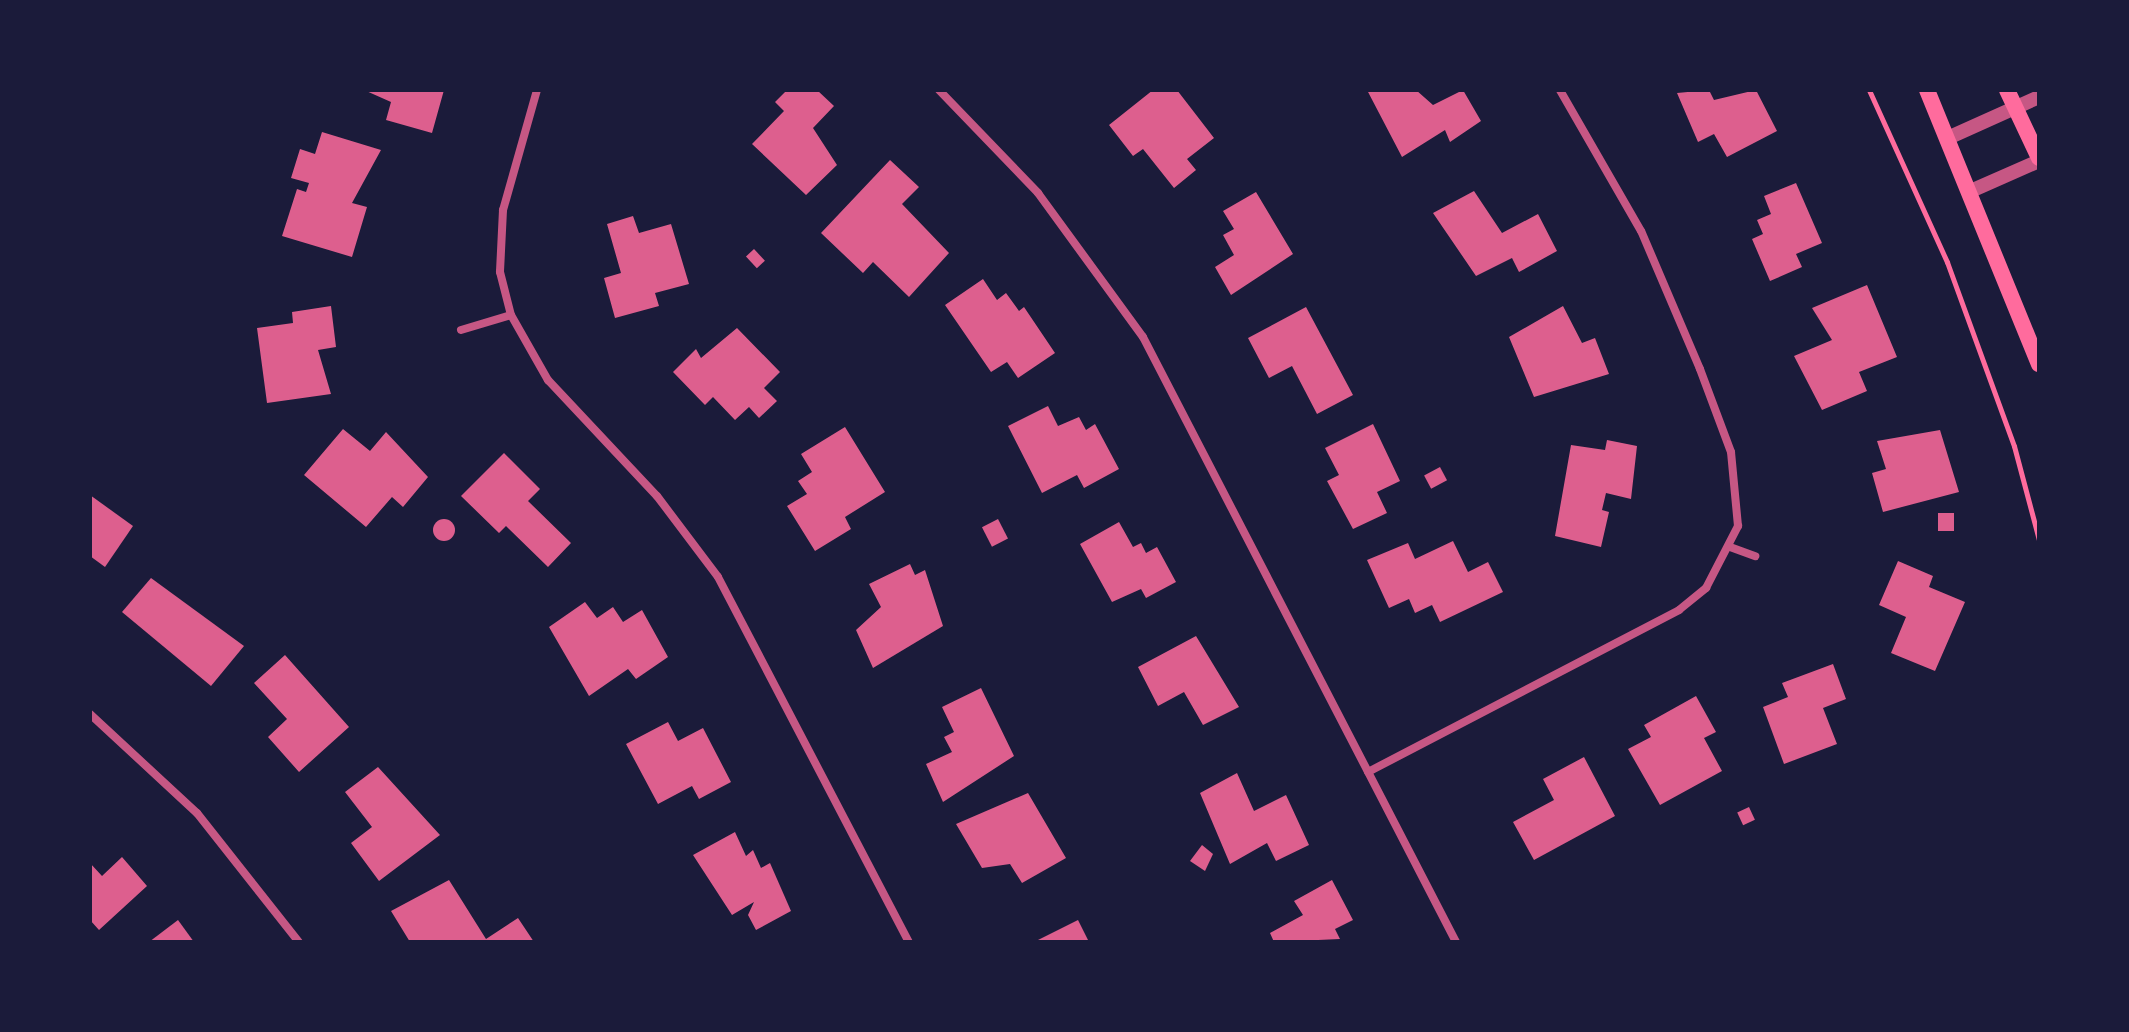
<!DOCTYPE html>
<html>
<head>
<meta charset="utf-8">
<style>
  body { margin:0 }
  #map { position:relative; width:2129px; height:1032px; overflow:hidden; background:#1b1b3a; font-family:Roboto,sans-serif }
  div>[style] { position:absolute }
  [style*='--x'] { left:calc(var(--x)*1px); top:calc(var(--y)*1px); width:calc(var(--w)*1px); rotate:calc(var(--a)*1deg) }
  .building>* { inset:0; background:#dd5f8e; transform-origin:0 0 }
  .round { border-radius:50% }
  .path>* { height:5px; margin:-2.5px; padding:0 2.5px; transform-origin:2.5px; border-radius:2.5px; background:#ff6b9d }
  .minor>* { height:8px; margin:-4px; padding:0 4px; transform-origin:4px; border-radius:4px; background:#c65784 }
  .tertiary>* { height:14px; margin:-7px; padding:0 7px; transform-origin:7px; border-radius:7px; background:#c65784 }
  .secondary>* { height:16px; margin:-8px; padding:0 8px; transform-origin:8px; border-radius:8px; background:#ff6b9d }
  span { translate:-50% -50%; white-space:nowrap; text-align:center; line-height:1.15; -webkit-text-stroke:8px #1b1b3a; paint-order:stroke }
  .frame { position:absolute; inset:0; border:92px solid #1b1b3a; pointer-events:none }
</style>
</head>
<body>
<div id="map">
  <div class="building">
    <i style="clip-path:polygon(364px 90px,444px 90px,432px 133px,386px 120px,391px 102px)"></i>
    <i style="clip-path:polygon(787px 90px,817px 90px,834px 106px,813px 128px,837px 165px,806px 195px,752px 144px,784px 111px,775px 102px)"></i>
    <i style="clip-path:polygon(1153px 90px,1177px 90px,1214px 138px,1187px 159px,1196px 170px,1174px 188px,1143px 149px,1133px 156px,1109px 125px)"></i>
    <i style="clip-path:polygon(1367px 90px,1416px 90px,1433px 105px,1463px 90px,1481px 121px,1450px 142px,1445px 130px,1402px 157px)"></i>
    <i style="clip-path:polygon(1709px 90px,1714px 100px,1756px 90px,1777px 131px,1727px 157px,1714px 134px,1698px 142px,1677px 93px)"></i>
    <i style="clip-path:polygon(322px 132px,381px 150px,352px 203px,367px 207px,352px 257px,282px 236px,297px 189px,306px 192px,309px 183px,291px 178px,300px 149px,315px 154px)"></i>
    <i style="clip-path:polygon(890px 160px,919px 187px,902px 204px,949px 253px,909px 297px,873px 262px,863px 273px,821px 233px)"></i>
    <i style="clip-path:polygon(1796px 183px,1822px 243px,1796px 254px,1802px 267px,1770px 281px,1752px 239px,1763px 234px,1757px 220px,1771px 214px,1764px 196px)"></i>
    <i style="clip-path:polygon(1474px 191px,1502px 233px,1538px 214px,1557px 251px,1519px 272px,1512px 258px,1476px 276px,1433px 213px)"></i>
    <i style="clip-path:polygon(1256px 192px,1293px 254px,1231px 295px,1215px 267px,1234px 255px,1223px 235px,1234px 229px,1223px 211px)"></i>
    <i style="clip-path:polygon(633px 216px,639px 233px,671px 224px,689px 284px,655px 293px,659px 306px,615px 318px,604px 278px,621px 273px,607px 224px)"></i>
    <i style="left:754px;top:249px;width:16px;height:11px;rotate:47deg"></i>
    <i style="clip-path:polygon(983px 279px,997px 300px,1006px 293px,1019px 311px,1024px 307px,1055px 353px,1018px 378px,1007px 362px,991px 372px,945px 305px)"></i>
    <i style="clip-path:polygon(1867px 285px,1897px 357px,1859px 372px,1867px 391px,1822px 410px,1794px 356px,1832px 340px,1812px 308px)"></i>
    <i style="clip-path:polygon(331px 306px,336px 347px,318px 350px,331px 394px,267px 403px,257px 328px,293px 323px,292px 312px)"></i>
    <i style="clip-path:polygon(1563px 306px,1582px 343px,1595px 338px,1609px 374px,1534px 397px,1509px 337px)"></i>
    <i style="clip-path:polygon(1306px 307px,1353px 395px,1317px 414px,1292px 366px,1269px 378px,1248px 338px)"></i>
    <i style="clip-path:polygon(737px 328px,780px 372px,764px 388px,777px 401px,759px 418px,749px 407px,735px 420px,713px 397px,705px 405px,673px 372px,696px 349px,701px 358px)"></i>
    <i style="clip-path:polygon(1048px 406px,1058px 426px,1079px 417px,1086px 430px,1095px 424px,1119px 469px,1084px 488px,1077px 475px,1042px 493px,1008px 426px)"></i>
    <i style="clip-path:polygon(1373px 424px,1400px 481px,1377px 492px,1387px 513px,1353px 529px,1327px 481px,1339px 475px,1325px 448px)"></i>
    <i style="clip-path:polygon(845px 427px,885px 492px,845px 517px,851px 529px,815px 551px,787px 506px,807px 494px,798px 481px,812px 472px,801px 454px)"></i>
    <i style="clip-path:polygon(343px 429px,370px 451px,386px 432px,428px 477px,403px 507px,392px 497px,366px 527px,304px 475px)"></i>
    <i style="clip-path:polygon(1940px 430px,1959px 492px,1883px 512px,1872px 473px,1886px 469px,1877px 441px)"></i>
    <i style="clip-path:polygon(1607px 440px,1637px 446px,1631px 499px,1606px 493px,1602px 510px,1609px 512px,1601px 547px,1555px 536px,1571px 445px,1605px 450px)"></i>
    <i style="clip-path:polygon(504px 453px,540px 489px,528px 501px,571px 543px,548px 567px,506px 526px,499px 533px,461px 496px)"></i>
    <i style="left:1440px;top:467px;width:15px;height:18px;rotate:62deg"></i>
    <i style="clip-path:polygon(90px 495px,133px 526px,105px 567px,90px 556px)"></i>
    <i style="left:1954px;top:513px;width:18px;height:16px;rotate:90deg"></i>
    <i class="round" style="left:433px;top:519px;width:22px;height:22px"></i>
    <i style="left:998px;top:519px;width:22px;height:18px;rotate:63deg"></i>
    <i style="clip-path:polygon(1119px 522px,1133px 547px,1141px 543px,1146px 553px,1157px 547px,1176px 582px,1146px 598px,1141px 589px,1112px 602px,1080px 544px)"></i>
    <i style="clip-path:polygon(1453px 541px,1468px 572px,1488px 562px,1503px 592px,1440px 622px,1432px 605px,1415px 613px,1409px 599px,1389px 608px,1367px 560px,1408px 543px,1415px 559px)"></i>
    <i style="clip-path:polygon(1898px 561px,1933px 576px,1929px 587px,1965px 602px,1935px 671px,1891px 653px,1906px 617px,1879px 605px)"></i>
    <i style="clip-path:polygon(910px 564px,915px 575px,925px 570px,943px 626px,873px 668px,856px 630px,881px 607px,869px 584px)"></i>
    <i style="clip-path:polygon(151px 578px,244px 646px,211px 686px,122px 612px)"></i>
    <i style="clip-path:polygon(585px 602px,597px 618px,613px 607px,623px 622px,642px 610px,668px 657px,636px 679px,628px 669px,589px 696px,549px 627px)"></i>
    <i style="clip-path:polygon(1196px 636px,1239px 707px,1203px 725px,1184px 692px,1158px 706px,1138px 667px)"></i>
    <i style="clip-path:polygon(285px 655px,349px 727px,299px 772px,268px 737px,287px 719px,254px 683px)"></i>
    <i style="clip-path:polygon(1833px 664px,1846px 699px,1823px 708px,1837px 744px,1784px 764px,1763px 707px,1788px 697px,1782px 683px)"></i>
    <i style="clip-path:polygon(981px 688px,1014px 756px,943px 802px,926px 764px,952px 752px,944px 737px,954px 732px,942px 707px)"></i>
    <i style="clip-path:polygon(1696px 696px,1716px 732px,1704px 738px,1722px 771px,1660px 805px,1628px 749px,1651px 737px,1644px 725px)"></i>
    <i style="clip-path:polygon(668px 722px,678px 741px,703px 728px,731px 782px,699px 799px,692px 786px,658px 804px,626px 744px)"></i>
    <i style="clip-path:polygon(1584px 757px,1615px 816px,1534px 860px,1513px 822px,1554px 800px,1543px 779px)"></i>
    <i style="clip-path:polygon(378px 767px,440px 835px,379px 881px,351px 843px,372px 827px,345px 792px)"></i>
    <i style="clip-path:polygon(1237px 773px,1254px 811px,1286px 795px,1309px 845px,1276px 861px,1267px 843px,1230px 864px,1200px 793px)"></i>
    <i style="clip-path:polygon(1028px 793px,1066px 858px,1022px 883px,1010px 864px,982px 868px,956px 824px)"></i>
    <i style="left:1749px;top:807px;width:14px;height:13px;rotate:65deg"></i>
    <i style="clip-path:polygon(735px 832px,746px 856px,753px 850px,761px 868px,770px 863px,791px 911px,756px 930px,748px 915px,754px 902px,732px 915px,693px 855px)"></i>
    <i style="clip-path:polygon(1202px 845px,1213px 854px,1205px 871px,1190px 861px)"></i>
    <i style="clip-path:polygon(122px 857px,147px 886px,99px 930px,90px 920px,90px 863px,102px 876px)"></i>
    <i style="clip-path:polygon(449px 880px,486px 939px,518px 918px,534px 942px,410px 942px,391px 911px)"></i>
    <i style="clip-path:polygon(1332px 880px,1353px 920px,1335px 929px,1340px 939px,1274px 942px,1270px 933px,1303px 915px,1294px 901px)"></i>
    <i style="clip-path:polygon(178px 920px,194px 942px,149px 942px)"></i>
    <i style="clip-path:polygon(1078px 920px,1089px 942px,1034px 942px)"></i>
  </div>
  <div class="path">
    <i style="--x:1869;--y:90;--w:189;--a:65.6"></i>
    <i style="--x:1947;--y:262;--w:196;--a:70"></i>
    <i style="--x:2014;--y:446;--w:97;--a:75.1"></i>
  </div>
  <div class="minor">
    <i style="--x:537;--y:90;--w:125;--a:105.8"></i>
    <i style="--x:503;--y:210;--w:62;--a:92.8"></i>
    <i style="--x:500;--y:272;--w:44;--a:75.7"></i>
    <i style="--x:511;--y:315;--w:75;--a:60.4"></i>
    <i style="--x:548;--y:380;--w:159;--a:46.8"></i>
    <i style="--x:657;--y:496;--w:101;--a:53"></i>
    <i style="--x:718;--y:577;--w:412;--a:62.4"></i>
    <i style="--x:939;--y:90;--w:143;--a:46.1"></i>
    <i style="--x:1038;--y:193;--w:178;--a:53.9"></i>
    <i style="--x:1143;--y:337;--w:681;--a:62.64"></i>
    <i style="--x:461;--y:330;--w:52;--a:-16.7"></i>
    <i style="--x:1730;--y:547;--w:27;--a:20"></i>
    <i style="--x:90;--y:714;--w:146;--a:42.8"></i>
    <i style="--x:197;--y:813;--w:164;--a:51.7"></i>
    <i style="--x:1368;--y:772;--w:351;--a:-27.5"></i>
    <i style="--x:1679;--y:610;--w:35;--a:-39"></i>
    <i style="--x:1706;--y:588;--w:70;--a:-62.7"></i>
    <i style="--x:1738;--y:526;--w:74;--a:-95.4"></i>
    <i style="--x:1731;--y:452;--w:89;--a:-110.5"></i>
    <i style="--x:1700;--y:369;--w:150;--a:-113.1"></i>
    <i style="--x:1641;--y:231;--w:163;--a:-119.9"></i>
  </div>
  <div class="tertiary">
    <i style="--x:1950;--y:137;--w:98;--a:-24.2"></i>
    <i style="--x:1973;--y:190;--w:72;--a:-23.7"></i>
  </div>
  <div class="secondary">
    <i style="--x:1927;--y:90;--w:296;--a:67.8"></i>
    <i style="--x:2007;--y:90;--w:75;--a:64.8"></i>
  </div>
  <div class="frame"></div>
</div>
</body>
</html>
